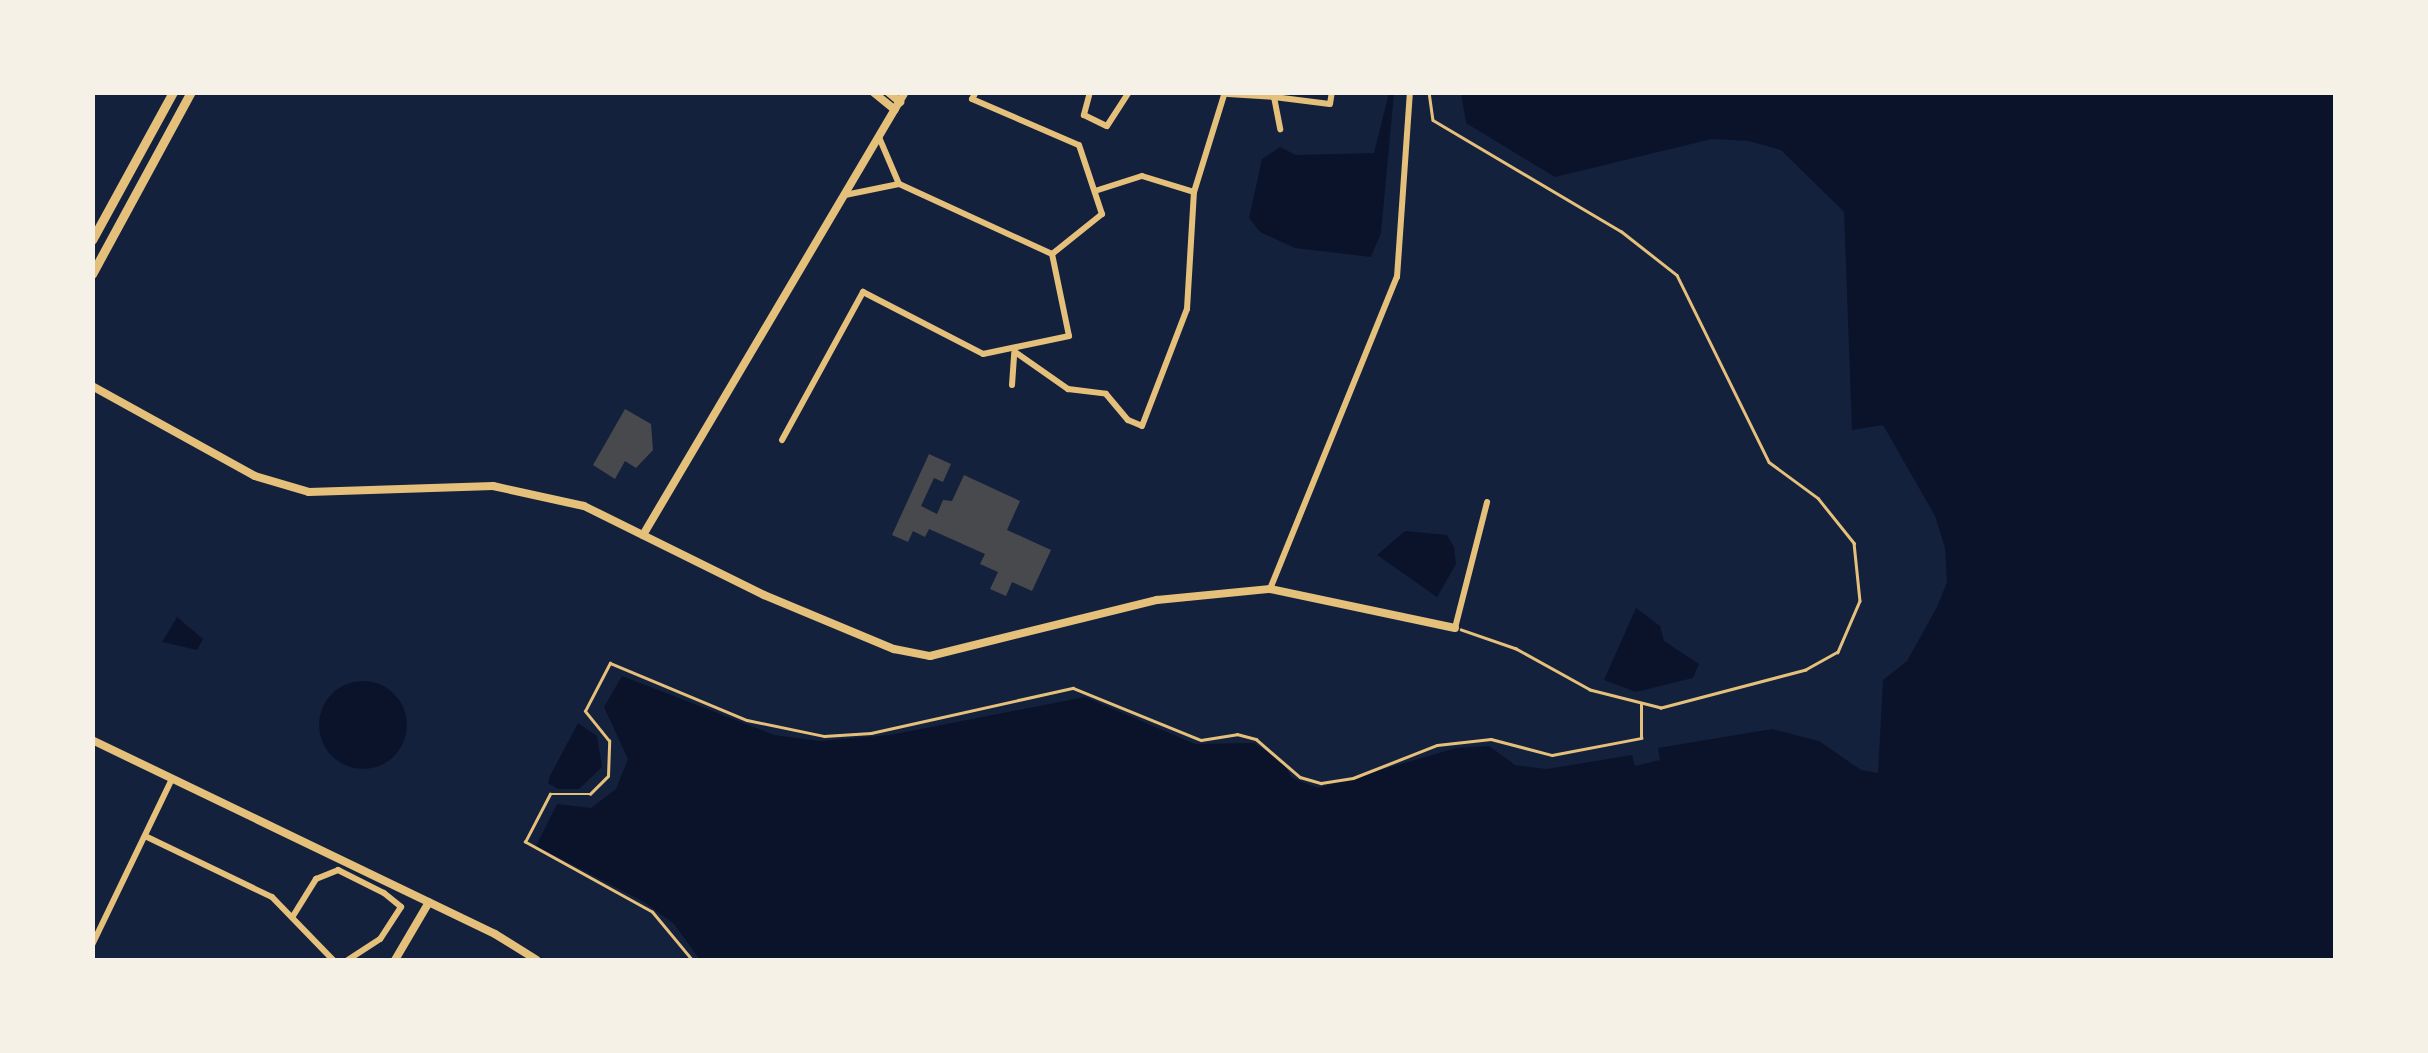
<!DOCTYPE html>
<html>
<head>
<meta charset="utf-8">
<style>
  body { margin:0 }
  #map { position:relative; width:2428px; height:1053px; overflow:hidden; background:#14213d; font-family:Ubuntu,sans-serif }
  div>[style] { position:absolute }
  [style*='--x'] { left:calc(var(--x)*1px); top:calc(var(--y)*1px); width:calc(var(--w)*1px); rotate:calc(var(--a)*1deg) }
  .water>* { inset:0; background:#0b132b }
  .round { border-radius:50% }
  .building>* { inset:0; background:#48494c }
  .path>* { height:2.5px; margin:-1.25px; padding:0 1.25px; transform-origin:1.25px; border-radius:1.25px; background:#e5c07b }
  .minor>* { height:6px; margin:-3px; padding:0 3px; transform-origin:3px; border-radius:3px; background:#e5c07b }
  .tertiary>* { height:8px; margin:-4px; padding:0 4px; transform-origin:4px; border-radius:4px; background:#e5c07b }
  .secondary>* { height:8px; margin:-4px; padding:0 4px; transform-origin:4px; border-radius:4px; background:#e5c07b }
  .primary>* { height:9px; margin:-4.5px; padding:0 4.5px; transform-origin:4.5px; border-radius:4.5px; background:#e5c07b }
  span { translate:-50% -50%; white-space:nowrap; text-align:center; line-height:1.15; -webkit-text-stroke:8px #f6f1e7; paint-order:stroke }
  .frame { position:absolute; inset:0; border:95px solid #f6f1e7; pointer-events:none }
</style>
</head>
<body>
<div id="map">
  <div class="water">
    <i style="clip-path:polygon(1389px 93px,1394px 93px,1381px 233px,1371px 257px,1295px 248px,1260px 232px,1249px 218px,1262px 159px,1280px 147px,1296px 155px,1374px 153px)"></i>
    <i style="clip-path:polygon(1461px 93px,2335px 93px,2335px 960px,700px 960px,674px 924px,644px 902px,536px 846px,557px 804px,591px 808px,616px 789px,628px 759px,604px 707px,622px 676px,774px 735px,820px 741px,890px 735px,1085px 697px,1195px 744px,1254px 743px,1283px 762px,1292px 778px,1318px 788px,1456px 748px,1489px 746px,1515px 765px,1547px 769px,1632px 755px,1635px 766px,1660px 760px,1658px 748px,1772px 729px,1819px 741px,1861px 770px,1878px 773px,1883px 680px,1907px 661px,1937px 607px,1947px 582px,1945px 548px,1935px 516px,1883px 425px,1852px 430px,1844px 212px,1781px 150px,1749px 141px,1712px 139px,1555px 177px,1466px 123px)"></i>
    <i style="clip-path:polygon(1405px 531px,1447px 535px,1454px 547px,1456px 564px,1437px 597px,1377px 555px)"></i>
    <i style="clip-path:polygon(1636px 608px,1660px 626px,1664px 641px,1699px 664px,1693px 678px,1636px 692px,1604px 680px)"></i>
    <i style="clip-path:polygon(177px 617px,203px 639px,197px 650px,162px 642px)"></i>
    <i class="round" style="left:319px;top:681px;width:88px;height:88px"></i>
    <i style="clip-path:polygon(578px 723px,597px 736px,602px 767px,579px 789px,558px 789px,548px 783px,550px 776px)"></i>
  </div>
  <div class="building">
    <i style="clip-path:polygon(625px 409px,651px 424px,653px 450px,636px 468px,625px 461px,615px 479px,593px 465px)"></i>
    <i style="clip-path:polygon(929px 454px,951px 464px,943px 482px,934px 478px,921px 506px,937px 514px,943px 500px,952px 501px,964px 475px,1020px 501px,1007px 530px,1051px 550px,1032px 591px,1012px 582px,1006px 596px,990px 589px,998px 572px,980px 564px,985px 554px,929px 529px,925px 537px,913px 531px,908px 542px,892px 535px)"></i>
  </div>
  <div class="path">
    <i style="--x:1429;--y:92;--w:28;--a:82"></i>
    <i style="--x:1433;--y:120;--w:218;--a:30.6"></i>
    <i style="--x:1621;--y:231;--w:71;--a:38.2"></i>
    <i style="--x:1677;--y:275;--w:208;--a:63.8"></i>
    <i style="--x:1769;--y:462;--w:61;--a:36.3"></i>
    <i style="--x:1818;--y:498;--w:58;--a:51.3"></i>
    <i style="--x:1854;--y:543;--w:58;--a:84.1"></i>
    <i style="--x:1860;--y:601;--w:56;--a:113.3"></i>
    <i style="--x:1838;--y:652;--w:37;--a:151"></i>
    <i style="--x:1806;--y:670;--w:150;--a:165.3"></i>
    <i style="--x:1661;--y:708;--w:73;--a:-165.8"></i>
    <i style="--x:1590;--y:690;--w:85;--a:-151"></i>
    <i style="--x:1516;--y:649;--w:58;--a:-160.9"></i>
    <i style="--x:692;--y:960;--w:62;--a:-129.8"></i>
    <i style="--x:652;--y:912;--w:145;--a:-151.1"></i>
    <i style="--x:525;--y:842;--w:54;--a:-62.5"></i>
    <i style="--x:550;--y:794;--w:40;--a:0"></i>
    <i style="--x:590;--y:794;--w:25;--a:-45"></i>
    <i style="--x:608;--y:776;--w:35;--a:-88"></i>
    <i style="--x:609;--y:741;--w:38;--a:-129"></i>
    <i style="--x:585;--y:711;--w:54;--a:-62.5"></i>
    <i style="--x:610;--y:663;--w:148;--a:22.6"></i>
    <i style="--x:747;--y:720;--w:79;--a:11.7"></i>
    <i style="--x:824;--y:736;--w:47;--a:-3.7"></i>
    <i style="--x:871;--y:733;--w:207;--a:-12.6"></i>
    <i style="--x:1073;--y:688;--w:138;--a:22.1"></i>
    <i style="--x:1201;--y:740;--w:36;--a:-9"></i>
    <i style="--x:1237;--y:734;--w:20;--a:15"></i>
    <i style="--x:1256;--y:739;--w:58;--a:40.8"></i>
    <i style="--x:1300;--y:777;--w:22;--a:16"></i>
    <i style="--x:1321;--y:783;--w:32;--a:-9"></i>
    <i style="--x:1353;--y:778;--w:90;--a:-21.4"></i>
    <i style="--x:1437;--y:745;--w:54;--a:-6.3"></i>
    <i style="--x:1491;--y:739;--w:63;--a:14.7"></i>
    <i style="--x:1552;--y:755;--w:91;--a:-10.8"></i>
    <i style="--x:1641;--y:738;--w:34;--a:-90"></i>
  </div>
  <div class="minor">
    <i style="--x:976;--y:92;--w:8;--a:120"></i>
    <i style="--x:972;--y:99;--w:116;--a:23.3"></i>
    <i style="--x:1079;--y:145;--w:73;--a:71.6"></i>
    <i style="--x:1102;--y:214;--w:64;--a:141.3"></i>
    <i style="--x:1090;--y:92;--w:24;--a:105"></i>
    <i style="--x:1084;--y:115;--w:25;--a:26"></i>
    <i style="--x:1107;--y:126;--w:40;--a:-57.1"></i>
    <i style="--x:1228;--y:94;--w:46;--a:3.7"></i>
    <i style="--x:1274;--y:97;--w:33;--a:79"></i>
    <i style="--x:1274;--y:97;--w:56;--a:7.1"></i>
    <i style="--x:1330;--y:104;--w:12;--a:-81"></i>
    <i style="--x:1098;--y:190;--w:46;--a:-17.7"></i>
    <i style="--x:1142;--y:176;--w:54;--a:17.1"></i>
    <i style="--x:845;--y:195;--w:55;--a:-11.5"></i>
    <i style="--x:899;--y:184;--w:51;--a:-113.1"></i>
    <i style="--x:1015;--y:352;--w:65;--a:34.9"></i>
    <i style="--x:1068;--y:389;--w:38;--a:7"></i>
    <i style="--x:1106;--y:394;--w:34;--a:50"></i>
    <i style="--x:1128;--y:420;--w:15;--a:23"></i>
    <i style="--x:1142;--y:426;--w:125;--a:-69"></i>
    <i style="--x:1187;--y:309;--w:117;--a:-86.6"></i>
    <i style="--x:1194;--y:192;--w:105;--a:-72.8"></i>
    <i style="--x:1012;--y:385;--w:32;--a:-86"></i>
    <i style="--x:782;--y:440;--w:169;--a:-61.3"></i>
    <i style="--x:863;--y:292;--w:135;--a:27.3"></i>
    <i style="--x:983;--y:354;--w:88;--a:-11.8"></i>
    <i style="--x:1069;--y:336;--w:84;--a:-101.7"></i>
    <i style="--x:1052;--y:254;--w:168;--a:-155.4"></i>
    <i style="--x:1270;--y:589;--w:337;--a:-67.9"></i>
    <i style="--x:1397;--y:277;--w:185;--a:-86"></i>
    <i style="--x:1455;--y:628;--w:130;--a:-75.7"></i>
    <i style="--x:145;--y:836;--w:141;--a:25.7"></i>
    <i style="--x:272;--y:897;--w:88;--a:45.9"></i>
    <i style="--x:293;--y:916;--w:44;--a:-58.1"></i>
    <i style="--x:316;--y:879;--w:24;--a:-22"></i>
    <i style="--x:338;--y:870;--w:51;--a:26.6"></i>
    <i style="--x:384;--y:893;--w:22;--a:39"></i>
    <i style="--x:401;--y:907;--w:38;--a:123"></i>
    <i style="--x:380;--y:939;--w:38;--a:147"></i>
    <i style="--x:92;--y:945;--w:184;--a:-64.3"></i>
  </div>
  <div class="tertiary">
    <i style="--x:92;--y:386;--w:186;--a:28.9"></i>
    <i style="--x:255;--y:476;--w:56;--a:16.5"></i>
    <i style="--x:309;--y:492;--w:184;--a:-1.9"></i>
    <i style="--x:493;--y:486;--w:93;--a:12.4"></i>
    <i style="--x:584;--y:506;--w:201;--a:26.3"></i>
    <i style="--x:764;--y:595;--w:141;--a:22.6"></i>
    <i style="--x:894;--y:649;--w:37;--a:11"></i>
    <i style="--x:930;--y:656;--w:234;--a:-13.9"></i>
    <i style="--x:1157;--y:600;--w:114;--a:-5.6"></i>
    <i style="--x:1270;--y:589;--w:189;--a:11.9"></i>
    <i style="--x:643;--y:535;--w:515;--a:-59.4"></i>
    <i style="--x:92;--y:740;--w:447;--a:25.7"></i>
    <i style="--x:495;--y:934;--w:49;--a:31.8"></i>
    <i style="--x:395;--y:960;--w:67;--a:-59.6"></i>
  </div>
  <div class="secondary">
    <i style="--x:873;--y:92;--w:28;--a:39"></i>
    <i style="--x:888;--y:92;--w:16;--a:40"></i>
  </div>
  <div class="primary">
    <i style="--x:92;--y:240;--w:169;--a:-61.3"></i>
    <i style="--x:92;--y:274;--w:207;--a:-61.5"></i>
  </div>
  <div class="frame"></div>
</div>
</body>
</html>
